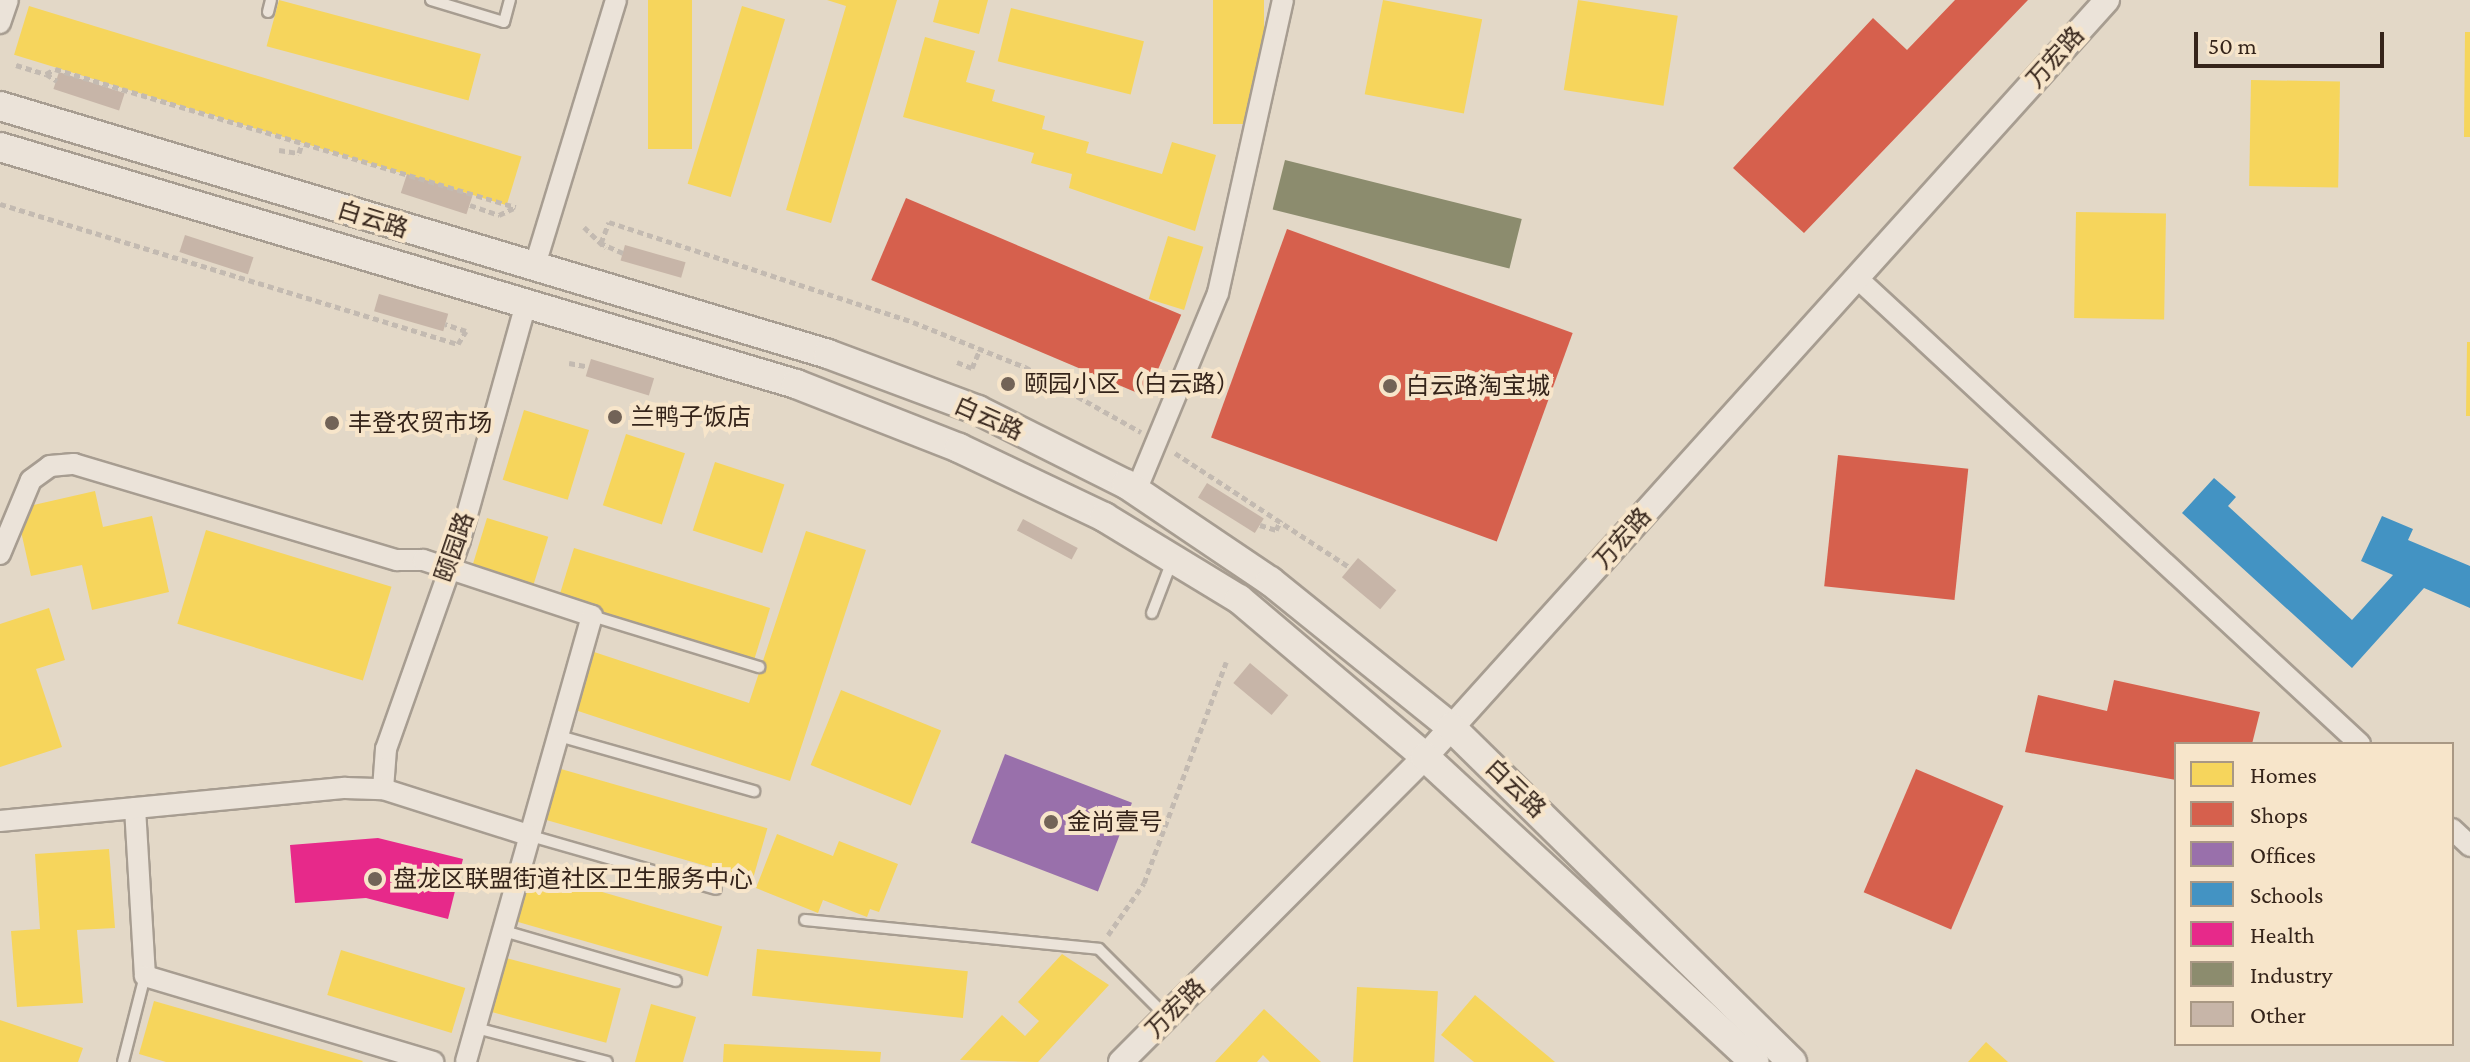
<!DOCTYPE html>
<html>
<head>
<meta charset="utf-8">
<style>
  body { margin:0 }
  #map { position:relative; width:2470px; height:1062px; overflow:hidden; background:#e3d8c7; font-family:"Crimson Pro","Noto Sans SC",serif }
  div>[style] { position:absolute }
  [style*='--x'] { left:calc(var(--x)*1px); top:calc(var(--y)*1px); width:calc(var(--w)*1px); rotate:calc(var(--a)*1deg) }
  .homes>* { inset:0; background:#f6d55c; transform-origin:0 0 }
  .shops>* { inset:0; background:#d6604d; transform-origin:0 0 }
  .offices>* { inset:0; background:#9970ab; transform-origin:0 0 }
  .schools>* { inset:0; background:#4393c3 }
  .health>* { inset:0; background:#e7298a }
  .industry>* { inset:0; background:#8c8c6e; transform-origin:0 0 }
  .building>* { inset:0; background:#c7b5a8; transform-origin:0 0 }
  .path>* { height:5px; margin-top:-2.5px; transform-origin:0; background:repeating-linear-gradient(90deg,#c3bab1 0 6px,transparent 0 10px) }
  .roads { filter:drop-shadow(2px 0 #a79d91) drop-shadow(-2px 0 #a79d91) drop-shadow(0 2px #a79d91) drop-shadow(0 -2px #a79d91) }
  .service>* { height:10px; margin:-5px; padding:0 5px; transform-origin:5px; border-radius:5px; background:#ebe3d9 }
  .minor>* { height:20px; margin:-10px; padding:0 10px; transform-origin:10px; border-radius:10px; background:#ebe3d9 }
  .tertiary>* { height:24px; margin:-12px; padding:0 12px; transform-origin:12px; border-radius:12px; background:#ebe3d9 }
  .secondary>* { height:28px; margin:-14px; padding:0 14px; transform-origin:14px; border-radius:14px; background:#ebe3d9 }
  .dots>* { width:22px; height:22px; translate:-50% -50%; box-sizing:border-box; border:4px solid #f7e5ca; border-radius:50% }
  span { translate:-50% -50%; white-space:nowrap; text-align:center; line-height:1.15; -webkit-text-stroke:8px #f7e5ca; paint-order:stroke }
  .street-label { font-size:24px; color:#35241a }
  .poi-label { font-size:24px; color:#35241a }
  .left { translate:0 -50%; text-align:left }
  .legend { position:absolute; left:2174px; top:742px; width:280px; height:304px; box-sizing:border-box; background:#f7e5ca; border:2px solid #a99884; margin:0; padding:10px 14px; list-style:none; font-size:24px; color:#35241a }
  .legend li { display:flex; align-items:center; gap:16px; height:40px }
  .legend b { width:40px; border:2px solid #a99884 }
  .scale { position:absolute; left:2194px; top:32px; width:190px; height:36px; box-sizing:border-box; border:4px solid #35241a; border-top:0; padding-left:10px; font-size:24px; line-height:28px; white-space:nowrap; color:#35241a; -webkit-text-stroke:6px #f7e5ca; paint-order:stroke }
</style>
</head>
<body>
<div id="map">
  <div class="homes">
    <i style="left:279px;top:0;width:209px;height:48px;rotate:15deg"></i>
    <i style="left:648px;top:0;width:44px;height:149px"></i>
    <i style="clip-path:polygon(897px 0,831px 223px,786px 210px,846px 6px,827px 0)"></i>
    <i style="clip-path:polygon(939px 0,988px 0,979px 34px,933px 22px)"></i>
    <i style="left:1213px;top:0;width:51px;height:124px"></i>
    <i style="left:1383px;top:0;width:101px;height:96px;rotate:11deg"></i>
    <i style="left:1578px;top:0;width:101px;height:91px;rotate:9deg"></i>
    <i style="left:29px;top:6px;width:515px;height:51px;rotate:17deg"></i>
    <i style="left:742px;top:6px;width:45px;height:186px;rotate:17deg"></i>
    <i style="left:1011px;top:8px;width:137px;height:55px;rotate:14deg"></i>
    <i style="clip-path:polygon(2465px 32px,2470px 32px,2470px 137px,2464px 137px)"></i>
    <i style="clip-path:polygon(925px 37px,975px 51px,966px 82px,995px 90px,992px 101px,1045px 116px,1042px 129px,1089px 142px,1086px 153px,1162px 174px,1172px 142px,1216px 155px,1195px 231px,1069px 188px,1072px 174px,1031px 163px,1034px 153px,903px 117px)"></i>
    <i style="left:2251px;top:80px;width:89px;height:106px;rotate:1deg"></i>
    <i style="left:2076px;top:212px;width:90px;height:106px;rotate:1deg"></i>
    <i style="left:1168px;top:236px;width:37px;height:66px;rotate:17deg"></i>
    <i style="clip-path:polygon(2467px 342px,2470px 342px,2470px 416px,2466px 416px)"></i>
    <i style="left:524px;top:410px;width:68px;height:73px;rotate:17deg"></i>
    <i style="left:626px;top:434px;width:62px;height:75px;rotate:18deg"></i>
    <i style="left:715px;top:462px;width:73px;height:72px;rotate:18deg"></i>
    <i style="clip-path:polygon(95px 491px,103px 527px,152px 516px,169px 592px,92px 610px,82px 565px,31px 576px,16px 509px)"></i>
    <i style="left:487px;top:518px;width:64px;height:54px;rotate:17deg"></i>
    <i style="left:206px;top:530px;width:194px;height:98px;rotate:17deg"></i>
    <i style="clip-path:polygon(806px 531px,866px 550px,790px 781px,572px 709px,591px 651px,749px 703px)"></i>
    <i style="left:574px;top:548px;width:205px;height:55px;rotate:17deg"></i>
    <i style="clip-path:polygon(49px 608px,65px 660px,36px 669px,62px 747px,0 767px,0 624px)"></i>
    <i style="left:841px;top:690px;width:108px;height:81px;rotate:22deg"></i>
    <i style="left:554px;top:767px;width:222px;height:53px;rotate:16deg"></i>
    <i style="clip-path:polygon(777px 834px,833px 856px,839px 841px,898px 864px,879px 912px,870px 909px,867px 917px,823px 900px,818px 913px,756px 888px)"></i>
    <i style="clip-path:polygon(109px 849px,115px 928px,77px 930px,83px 1003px,17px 1007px,11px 931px,40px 929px,35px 854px)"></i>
    <i style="left:529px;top:871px;width:201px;height:52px;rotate:16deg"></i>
    <i style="left:757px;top:949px;width:212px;height:47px;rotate:6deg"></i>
    <i style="left:341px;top:950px;width:130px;height:47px;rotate:17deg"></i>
    <i style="clip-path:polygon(1062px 954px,1109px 985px,1038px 1062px,960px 1060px,1002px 1015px,1025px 1036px,1039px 1021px,1018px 1002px)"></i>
    <i style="left:499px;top:956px;width:126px;height:56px;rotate:15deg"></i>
    <i style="left:1357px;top:987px;width:81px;height:75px;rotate:3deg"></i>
    <i style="clip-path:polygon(1475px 995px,1555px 1062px,1474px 1062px,1441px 1035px)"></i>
    <i style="clip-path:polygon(154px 1001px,363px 1061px,362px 1062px,166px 1062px,139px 1054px)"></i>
    <i style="clip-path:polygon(651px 1004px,696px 1017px,683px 1062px,635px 1062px)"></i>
    <i style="clip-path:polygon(1264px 1009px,1321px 1062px,1270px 1062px,1263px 1055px,1257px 1062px,1215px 1062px)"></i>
    <i style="clip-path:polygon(0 1020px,83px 1048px,78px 1062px,0 1062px)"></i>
    <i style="clip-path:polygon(1986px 1042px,2008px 1062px,1968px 1062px)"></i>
    <i style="clip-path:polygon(724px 1044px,881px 1052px,880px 1062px,723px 1062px)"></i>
  </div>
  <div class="shops">
    <i style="clip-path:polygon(1955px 0,2028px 0,1804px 233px,1733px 168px,1873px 18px,1907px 50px)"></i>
    <i style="left:906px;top:198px;width:299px;height:89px;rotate:23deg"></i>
    <i style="left:1287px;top:229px;width:304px;height:222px;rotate:20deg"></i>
    <i style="left:1838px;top:455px;width:131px;height:132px;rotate:6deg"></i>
    <i style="clip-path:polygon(2114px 680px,2260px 712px,2252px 744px,2176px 744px,2176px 780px,2025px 752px,2038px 695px,2107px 711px)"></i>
    <i style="left:1916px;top:769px;width:95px;height:134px;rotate:23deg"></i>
  </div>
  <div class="offices">
    <i style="left:1005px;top:754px;width:136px;height:95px;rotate:21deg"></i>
  </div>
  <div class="schools">
    <i style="clip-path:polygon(2214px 478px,2236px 497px,2228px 506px,2352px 620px,2393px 575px,2361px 561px,2382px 516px,2413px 529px,2408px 540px,2470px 566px,2470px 608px,2424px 588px,2352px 668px,2182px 513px)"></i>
  </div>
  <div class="health">
    <i style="clip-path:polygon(378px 838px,463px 859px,448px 919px,366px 898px,295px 903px,290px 845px)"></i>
  </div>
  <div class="industry">
    <i style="left:1285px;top:160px;width:244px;height:51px;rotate:14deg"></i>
  </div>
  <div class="building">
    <i style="left:59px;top:72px;width:69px;height:18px;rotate:18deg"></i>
    <i style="left:407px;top:174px;width:69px;height:20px;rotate:18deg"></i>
    <i style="left:185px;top:235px;width:72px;height:18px;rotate:18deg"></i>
    <i style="left:625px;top:245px;width:63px;height:16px;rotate:16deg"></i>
    <i style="left:379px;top:294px;width:72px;height:18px;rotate:16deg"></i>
    <i style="left:591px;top:359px;width:66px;height:18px;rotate:17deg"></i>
    <i style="left:1207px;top:483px;width:67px;height:17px;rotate:32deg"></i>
    <i style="left:1023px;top:519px;width:62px;height:13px;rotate:28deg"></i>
    <i style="left:1358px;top:558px;width:50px;height:25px;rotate:40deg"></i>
    <i style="left:1250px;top:663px;width:50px;height:26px;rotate:40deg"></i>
  </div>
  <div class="path">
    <i style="--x:16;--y:65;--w:31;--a:17"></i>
    <i style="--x:46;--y:74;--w:10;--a:-29"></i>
    <i style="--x:55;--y:69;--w:481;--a:16.7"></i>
    <i style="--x:46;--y:74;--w:13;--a:32"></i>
    <i style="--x:279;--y:150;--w:20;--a:9"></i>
    <i style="--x:299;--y:153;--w:10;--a:-73"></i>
    <i style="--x:0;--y:204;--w:479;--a:17"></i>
    <i style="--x:458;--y:344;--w:15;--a:-58"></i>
    <i style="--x:466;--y:331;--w:22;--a:-162"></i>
    <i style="--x:470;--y:205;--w:31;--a:19"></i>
    <i style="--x:499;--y:215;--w:19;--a:-25"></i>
    <i style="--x:584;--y:227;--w:30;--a:44"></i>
    <i style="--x:623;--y:253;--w:24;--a:-156"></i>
    <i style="--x:601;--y:243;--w:22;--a:-69"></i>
    <i style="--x:609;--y:222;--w:320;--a:18.2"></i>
    <i style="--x:913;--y:322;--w:121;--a:21.9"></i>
    <i style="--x:1025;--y:367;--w:133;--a:29.3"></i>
    <i style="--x:957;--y:362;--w:16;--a:22"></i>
    <i style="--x:972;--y:368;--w:21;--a:-67"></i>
    <i style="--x:569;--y:363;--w:20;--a:11"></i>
    <i style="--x:1175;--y:453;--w:208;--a:33.2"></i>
    <i style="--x:1260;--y:525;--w:17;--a:17"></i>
    <i style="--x:1276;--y:530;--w:11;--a:-63"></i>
    <i style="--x:1108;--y:935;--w:63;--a:-55.3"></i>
    <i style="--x:1144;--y:883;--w:236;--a:-69.6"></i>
  </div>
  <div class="roads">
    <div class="service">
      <i style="--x:431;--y:0;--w:76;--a:16.8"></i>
      <i style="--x:504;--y:22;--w:23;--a:-75"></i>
      <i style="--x:268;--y:12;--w:12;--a:-76"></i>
      <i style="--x:1152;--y:613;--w:56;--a:-69"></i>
      <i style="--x:592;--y:616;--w:175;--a:17"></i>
      <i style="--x:559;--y:736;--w:203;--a:15.8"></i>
      <i style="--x:531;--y:836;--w:192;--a:16"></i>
      <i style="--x:805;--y:920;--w:295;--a:5.6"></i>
      <i style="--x:1099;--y:949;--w:93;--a:45"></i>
      <i style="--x:504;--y:931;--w:179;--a:16.2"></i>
      <i style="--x:476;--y:1028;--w:135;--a:14.5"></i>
      <i style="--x:123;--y:1062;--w:89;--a:-75.7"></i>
    </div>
    <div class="minor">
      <i style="--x:0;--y:23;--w:24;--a:-71"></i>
      <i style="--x:535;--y:265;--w:277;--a:-73"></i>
      <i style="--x:1856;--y:277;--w:687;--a:42.82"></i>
      <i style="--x:1136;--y:491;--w:214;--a:-67.5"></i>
      <i style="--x:1218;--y:293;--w:300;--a:-77.5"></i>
      <i style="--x:0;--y:554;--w:80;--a:-67.3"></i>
      <i style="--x:31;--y:480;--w:24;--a:-36"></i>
      <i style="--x:50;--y:466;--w:24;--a:-5"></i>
      <i style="--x:74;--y:464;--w:337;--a:16.6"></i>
      <i style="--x:397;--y:560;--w:26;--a:0"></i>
      <i style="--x:423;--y:560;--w:178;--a:18.3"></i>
      <i style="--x:592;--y:616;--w:463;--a:105.8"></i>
      <i style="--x:383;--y:789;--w:40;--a:-85.7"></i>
      <i style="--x:386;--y:749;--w:222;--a:-70.5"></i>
      <i style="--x:460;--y:540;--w:245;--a:-74.4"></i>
      <i style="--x:135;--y:808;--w:168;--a:86.6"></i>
      <i style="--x:145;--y:976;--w:301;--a:16.6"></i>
      <i style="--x:0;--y:821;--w:347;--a:-5.5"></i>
      <i style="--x:345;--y:788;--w:38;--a:2"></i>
      <i style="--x:383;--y:789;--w:155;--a:17.6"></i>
      <i style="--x:2452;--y:829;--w:25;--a:43"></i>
    </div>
    <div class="tertiary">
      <i style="--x:1121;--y:1062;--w:431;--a:-45.1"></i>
      <i style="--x:1425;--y:757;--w:1019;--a:-47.98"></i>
    </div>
    <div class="secondary">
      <i style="--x:0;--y:106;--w:864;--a:16.67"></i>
      <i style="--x:828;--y:354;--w:160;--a:20.5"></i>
      <i style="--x:978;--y:410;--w:165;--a:26.6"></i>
      <i style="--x:1126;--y:484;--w:174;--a:34"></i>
      <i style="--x:1270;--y:581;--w:233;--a:38.9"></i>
      <i style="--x:1451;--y:727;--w:478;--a:44.5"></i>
      <i style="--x:0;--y:147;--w:831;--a:16.58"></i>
      <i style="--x:796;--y:384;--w:175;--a:21.4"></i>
      <i style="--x:959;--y:448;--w:161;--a:25.4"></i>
      <i style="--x:1104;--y:517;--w:158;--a:31.3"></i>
      <i style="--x:1239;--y:599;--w:244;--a:40.3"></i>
      <i style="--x:1425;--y:757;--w:449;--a:42.8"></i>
    </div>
  </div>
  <div class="dots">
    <i style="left:1008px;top:384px;background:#726357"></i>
    <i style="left:1390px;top:386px;background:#726357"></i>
    <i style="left:615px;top:417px;background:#726357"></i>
    <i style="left:332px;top:423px;background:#726357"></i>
    <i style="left:1051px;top:822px;background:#726357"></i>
    <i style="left:375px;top:879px;background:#726357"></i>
  </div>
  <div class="street-label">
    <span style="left:2055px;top:57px;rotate:-48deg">万宏路</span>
    <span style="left:373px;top:219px;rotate:17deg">白云路</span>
    <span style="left:989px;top:418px;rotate:24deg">白云路</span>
    <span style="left:1622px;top:538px;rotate:-48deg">万宏路</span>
    <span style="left:454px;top:547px;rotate:-71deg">颐园路</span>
    <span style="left:1516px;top:788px;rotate:44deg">白云路</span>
    <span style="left:1175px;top:1008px;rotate:-45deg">万宏路</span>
  </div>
  <div class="poi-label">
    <span class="left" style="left:1024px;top:384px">颐园小区（白云路）</span>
    <span class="left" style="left:1406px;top:386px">白云路淘宝城</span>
    <span class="left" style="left:631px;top:417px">兰鸭子饭店</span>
    <span class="left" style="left:348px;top:423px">丰登农贸市场</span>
    <span class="left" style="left:1067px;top:822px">金尚壹号</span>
    <span class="left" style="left:393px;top:879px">盘龙区联盟街道社区卫生服务中心</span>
  </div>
  <ul class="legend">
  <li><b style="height:22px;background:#f6d55c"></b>Homes</li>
  <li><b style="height:22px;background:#d6604d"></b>Shops</li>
  <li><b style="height:22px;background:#9970ab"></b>Offices</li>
  <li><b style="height:22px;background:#4393c3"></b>Schools</li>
  <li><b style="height:22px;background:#e7298a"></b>Health</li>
  <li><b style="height:22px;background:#8c8c6e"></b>Industry</li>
  <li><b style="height:22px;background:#c7b5a8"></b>Other</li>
  </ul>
  <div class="scale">50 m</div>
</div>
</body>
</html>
